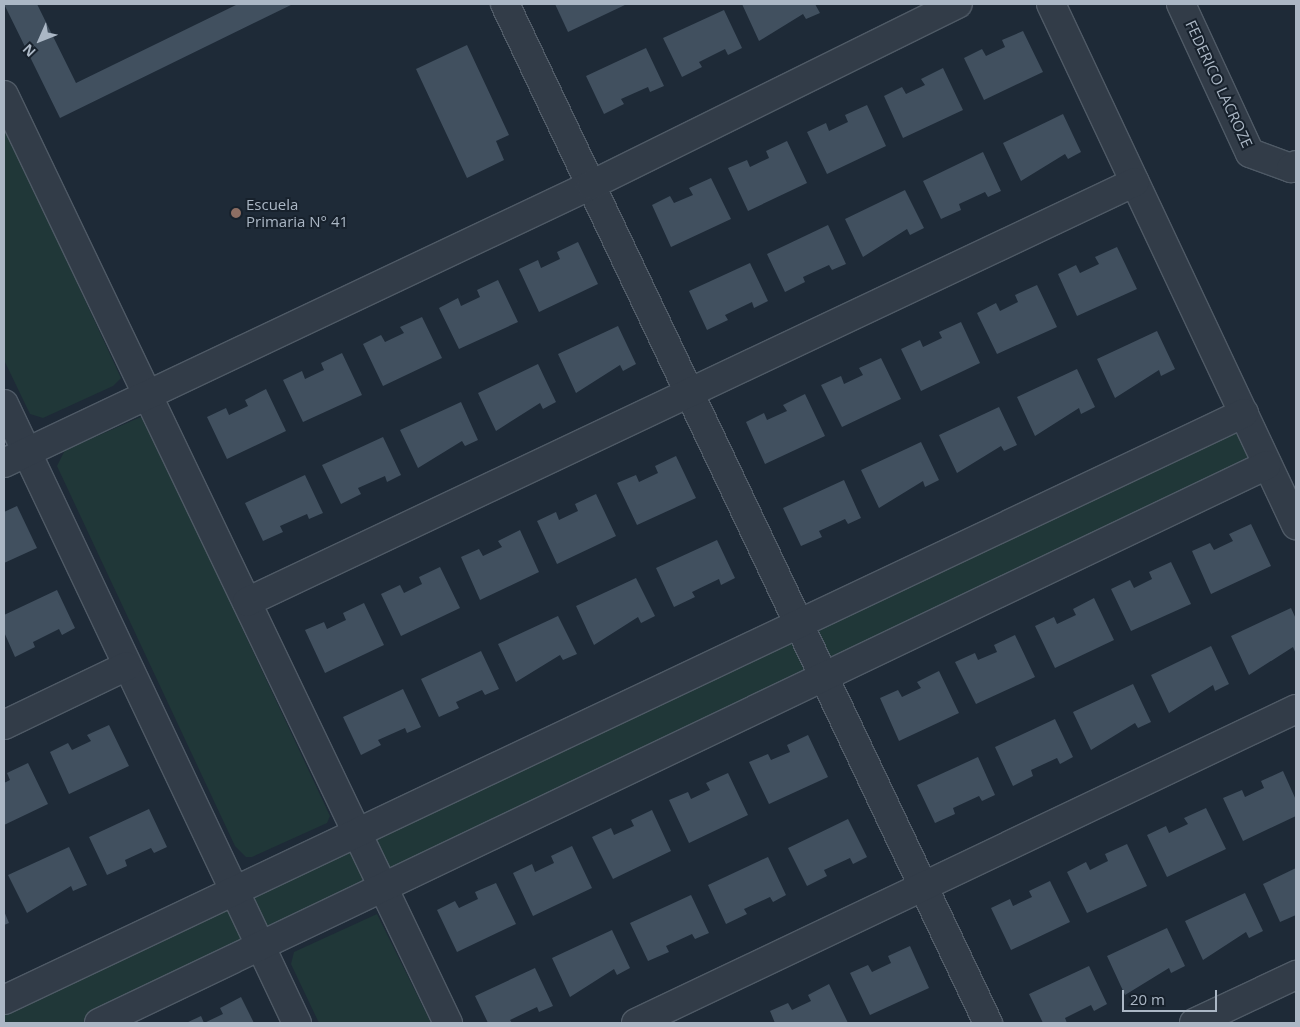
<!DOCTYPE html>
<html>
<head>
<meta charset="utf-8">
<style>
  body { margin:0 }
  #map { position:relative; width:1300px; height:1027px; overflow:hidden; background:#1e2a37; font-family:"Open Sans",sans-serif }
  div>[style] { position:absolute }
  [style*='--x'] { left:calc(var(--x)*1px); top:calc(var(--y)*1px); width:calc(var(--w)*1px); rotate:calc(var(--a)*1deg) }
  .green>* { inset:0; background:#203738 }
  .building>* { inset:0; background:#41505f }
  .roads { filter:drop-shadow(1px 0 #4f5a66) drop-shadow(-1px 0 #4f5a66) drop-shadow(0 1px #4f5a66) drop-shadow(0 -1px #4f5a66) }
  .street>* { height:28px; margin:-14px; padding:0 14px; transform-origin:14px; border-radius:14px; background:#323c48 }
  .dots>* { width:14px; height:14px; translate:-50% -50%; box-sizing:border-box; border:2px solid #17212c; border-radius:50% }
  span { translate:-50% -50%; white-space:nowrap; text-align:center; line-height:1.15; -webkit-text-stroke:4px #17212c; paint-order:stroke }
  .street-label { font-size:15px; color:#abb7c5 }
  .poi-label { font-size:15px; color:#abb7c5 }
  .left { translate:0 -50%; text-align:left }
  .frame { position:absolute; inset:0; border:5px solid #abb7c5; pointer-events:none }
  .north { position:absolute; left:15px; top:15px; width:50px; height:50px; -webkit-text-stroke:4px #17212c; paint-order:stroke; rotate:226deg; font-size:14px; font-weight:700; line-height:20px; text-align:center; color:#abb7c5 }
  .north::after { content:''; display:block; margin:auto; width:18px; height:22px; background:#abb7c5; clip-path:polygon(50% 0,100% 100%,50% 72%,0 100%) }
  .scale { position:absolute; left:1122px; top:990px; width:95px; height:22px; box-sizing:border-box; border:2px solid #abb7c5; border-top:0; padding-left:6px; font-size:15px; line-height:18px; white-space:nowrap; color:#abb7c5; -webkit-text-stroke:4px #17212c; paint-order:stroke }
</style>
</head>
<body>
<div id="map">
  <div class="green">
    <i style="clip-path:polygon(4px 125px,121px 378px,113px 386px,43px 418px,30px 414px,4px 360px)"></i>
    <i style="clip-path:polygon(1244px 413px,1267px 465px,99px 1023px,4px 1023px,4px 1000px)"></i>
    <i style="clip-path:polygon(143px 416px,330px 816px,327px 823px,252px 857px,246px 857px,235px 846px,57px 466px,65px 450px)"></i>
    <i style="clip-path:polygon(377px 914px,431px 1023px,319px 1023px,291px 964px,294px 952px)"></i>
  </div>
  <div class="building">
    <i style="clip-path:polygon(4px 4px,37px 4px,76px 83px,238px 4px,293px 4px,60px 118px)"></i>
    <i style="clip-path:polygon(555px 4px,627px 4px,568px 32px)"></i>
    <i style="clip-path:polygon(742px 4px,815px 4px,820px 13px,806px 19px,803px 14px,759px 41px)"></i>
    <i style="clip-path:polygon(724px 10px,742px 48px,728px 55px,725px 49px,699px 62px,702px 67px,682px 77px,663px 38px)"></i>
    <i style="clip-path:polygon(1023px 31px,1043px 72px,984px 100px,964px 58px,982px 49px,986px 56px,1005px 47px,1002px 40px)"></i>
    <i style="clip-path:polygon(467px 45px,509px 135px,496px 141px,504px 160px,467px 178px,416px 69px)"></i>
    <i style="clip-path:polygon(646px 48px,664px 86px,650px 92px,648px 87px,621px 99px,624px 104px,604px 114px,586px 76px)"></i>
    <i style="clip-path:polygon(943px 68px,963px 110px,903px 138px,884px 96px,902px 87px,906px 94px,925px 85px,921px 79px)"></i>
    <i style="clip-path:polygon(867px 105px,886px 146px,827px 174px,807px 132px,826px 123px,829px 131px,848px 122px,845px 115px)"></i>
    <i style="clip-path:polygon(1063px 114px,1081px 152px,1068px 159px,1065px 154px,1021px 181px,1003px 143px)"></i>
    <i style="clip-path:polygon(787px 141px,807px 183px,748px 211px,728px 168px,747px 160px,750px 167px,769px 158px,766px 151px)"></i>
    <i style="clip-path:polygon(983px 152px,1001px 191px,988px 197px,985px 192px,959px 204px,961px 210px,941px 219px,923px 181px)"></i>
    <i style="clip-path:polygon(711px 178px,731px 219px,671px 247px,652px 205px,670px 196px,674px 203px,693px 195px,689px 188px)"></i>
    <i style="clip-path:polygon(905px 190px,924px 228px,910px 235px,907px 229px,863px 257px,845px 219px)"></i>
    <i style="clip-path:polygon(828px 225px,846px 264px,832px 270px,829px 265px,803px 277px,805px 282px,785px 292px,767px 254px)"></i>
    <i style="clip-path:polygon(578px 242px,598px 284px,539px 312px,519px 269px,538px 260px,541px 268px,560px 259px,557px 252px)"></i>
    <i style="clip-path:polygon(1117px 247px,1137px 289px,1077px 316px,1058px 274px,1076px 265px,1080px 273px,1099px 264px,1095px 257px)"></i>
    <i style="clip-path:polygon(750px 263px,768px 301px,754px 308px,752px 302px,725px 315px,728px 320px,707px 330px,689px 291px)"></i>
    <i style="clip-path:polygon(498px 280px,518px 322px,459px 349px,439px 308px,458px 298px,461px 306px,480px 297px,477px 290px)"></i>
    <i style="clip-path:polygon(1037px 285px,1057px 327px,997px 354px,977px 313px,996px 303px,1000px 311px,1018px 302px,1015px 295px)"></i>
    <i style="clip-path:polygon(422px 317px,442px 358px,383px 386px,363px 344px,381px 335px,385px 342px,404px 333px,400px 327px)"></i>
    <i style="clip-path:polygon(961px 322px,980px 363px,921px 391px,901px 349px,920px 340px,923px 347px,942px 338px,939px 332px)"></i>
    <i style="clip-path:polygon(618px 326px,636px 364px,623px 371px,620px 365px,576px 393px,558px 354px)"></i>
    <i style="clip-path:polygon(1157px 331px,1175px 369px,1161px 376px,1159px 370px,1115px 398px,1097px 359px)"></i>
    <i style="clip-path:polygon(342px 353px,362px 395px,303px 422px,283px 380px,302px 371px,305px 379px,324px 370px,321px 363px)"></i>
    <i style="clip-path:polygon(881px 358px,901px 399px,842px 427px,821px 385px,841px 376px,844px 384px,863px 375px,859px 368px)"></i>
    <i style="clip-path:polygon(538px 364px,556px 402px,543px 409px,540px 403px,496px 431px,478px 393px)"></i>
    <i style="clip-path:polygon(1077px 369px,1095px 407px,1081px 414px,1079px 408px,1035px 436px,1017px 397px)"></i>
    <i style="clip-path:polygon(266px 389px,286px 431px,227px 459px,207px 417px,226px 408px,229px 415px,248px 406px,245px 400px)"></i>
    <i style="clip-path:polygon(805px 394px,825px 436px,765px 464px,746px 422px,764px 413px,767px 420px,787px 411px,783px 405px)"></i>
    <i style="clip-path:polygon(461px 402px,478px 440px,465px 446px,462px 441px,418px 468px,400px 430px)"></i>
    <i style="clip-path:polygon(999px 407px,1017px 445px,1004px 451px,1001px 446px,957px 473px,939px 435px)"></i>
    <i style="clip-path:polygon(383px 437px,401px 475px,387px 482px,385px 476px,358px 488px,361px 494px,341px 504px,322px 465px)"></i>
    <i style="clip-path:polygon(921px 442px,939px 480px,925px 487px,923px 481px,879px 508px,861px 470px)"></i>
    <i style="clip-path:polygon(676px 456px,696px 498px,637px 525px,617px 483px,636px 475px,639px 482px,658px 473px,655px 466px)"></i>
    <i style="clip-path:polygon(305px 475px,323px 513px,309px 519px,307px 514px,280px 526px,283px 532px,263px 541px,245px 503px)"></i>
    <i style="clip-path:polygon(844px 480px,861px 518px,848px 524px,845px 519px,819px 531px,822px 537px,801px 546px,783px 508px)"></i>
    <i style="clip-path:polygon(596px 494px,616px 536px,557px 564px,537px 521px,556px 512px,559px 520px,578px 511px,575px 504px)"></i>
    <i style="clip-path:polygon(17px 506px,37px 548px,4px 563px,4px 512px)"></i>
    <i style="clip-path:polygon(1251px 524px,1271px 566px,1211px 594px,1192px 551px,1210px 543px,1214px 550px,1233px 541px,1229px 534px)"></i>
    <i style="clip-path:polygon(520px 530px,539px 572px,480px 600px,461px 557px,479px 549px,483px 556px,502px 547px,498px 541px)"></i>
    <i style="clip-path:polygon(717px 540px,735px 578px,721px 585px,719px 579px,692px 592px,695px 597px,674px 607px,656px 568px)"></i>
    <i style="clip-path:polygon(1171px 562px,1191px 604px,1131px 631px,1111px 589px,1130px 580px,1134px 588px,1152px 579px,1149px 572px)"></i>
    <i style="clip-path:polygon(440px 567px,460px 608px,401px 636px,381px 594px,400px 585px,404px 593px,422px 584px,419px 577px)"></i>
    <i style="clip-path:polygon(636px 578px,655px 616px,641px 623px,638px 617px,594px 645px,576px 606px)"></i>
    <i style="clip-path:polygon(57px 590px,75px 628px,62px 635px,59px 629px,33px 642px,35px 647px,15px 657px,4px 632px,4px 615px)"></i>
    <i style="clip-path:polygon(1094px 598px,1114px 640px,1055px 668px,1035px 626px,1054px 617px,1057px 624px,1076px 615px,1073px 609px)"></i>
    <i style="clip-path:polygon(364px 603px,384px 645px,325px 673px,305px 630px,324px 622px,327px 629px,346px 620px,343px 613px)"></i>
    <i style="clip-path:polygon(1291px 608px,1296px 619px,1296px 654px,1293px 647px,1249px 675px,1231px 636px)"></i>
    <i style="clip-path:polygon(558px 616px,577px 654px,563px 660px,560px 655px,516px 682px,498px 644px)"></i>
    <i style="clip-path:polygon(1015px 635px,1035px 677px,976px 704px,955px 662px,975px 653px,978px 660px,997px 652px,994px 645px)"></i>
    <i style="clip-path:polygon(1211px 646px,1229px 684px,1215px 691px,1213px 685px,1169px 713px,1151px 675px)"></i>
    <i style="clip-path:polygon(481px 651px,499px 689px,485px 695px,482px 690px,456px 702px,459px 708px,439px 717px,421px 679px)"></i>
    <i style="clip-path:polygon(939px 671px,959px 713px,899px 741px,880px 698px,898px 690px,902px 697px,921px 688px,917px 682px)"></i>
    <i style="clip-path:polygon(1133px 684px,1151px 722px,1138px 728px,1135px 723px,1091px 750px,1073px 712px)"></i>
    <i style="clip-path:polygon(403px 689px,421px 727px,407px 733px,405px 728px,378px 740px,381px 745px,361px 755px,343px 717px)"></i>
    <i style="clip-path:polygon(1055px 719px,1073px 757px,1060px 764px,1057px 758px,1031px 770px,1033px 776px,1013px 786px,995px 747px)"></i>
    <i style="clip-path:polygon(109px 725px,129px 766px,69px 794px,50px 752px,68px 743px,72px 750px,91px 741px,87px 735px)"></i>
    <i style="clip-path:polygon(808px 735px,828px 777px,769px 804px,749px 762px,768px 754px,771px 760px,790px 752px,787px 745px)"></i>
    <i style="clip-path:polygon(978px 757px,995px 795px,982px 801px,979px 796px,953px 808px,955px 814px,935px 823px,917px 785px)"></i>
    <i style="clip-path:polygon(28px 763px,48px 804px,4px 825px,4px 783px,10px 780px,7px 773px)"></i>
    <i style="clip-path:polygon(1283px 771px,1296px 800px,1296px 816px,1243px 841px,1223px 798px,1242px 790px,1245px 797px,1264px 788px,1261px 781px)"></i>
    <i style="clip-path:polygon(728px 773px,748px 815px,689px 843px,669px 800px,688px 792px,691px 799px,710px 790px,706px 783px)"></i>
    <i style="clip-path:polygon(1206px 808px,1226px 849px,1167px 877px,1147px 835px,1166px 826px,1169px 833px,1188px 824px,1184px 818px)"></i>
    <i style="clip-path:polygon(149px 809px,167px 847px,154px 853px,151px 848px,125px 860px,127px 866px,107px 875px,89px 837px)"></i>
    <i style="clip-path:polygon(652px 810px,671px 851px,613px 879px,592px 837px,611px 828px,614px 835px,634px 826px,631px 820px)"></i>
    <i style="clip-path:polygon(848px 819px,867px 857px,853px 864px,850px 858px,824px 870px,827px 876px,807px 886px,788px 848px)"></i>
    <i style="clip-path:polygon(1127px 844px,1147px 886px,1087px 913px,1067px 872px,1086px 862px,1090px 870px,1108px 861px,1105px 854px)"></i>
    <i style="clip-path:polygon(572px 846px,592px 888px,533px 916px,513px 873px,532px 864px,535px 872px,554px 863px,551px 856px)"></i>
    <i style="clip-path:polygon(69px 847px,87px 885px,73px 891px,71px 886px,27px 913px,8px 875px)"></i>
    <i style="clip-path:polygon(768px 857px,786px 895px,773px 902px,770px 897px,744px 909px,747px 914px,726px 924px,708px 885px)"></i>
    <i style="clip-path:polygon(1296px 868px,1296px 915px,1280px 922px,1263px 884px)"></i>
    <i style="clip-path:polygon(1050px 881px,1070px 922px,1011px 950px,991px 908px,1010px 899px,1013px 906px,1032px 897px,1029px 891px)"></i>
    <i style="clip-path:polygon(496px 883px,516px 924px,457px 952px,437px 910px,455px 901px,459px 908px,478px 899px,475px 892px)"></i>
    <i style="clip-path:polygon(1245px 893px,1263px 931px,1249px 938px,1246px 932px,1203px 960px,1185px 921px)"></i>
    <i style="clip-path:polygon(691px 895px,709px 933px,695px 939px,692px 934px,666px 946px,669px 952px,648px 961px,630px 923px)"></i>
    <i style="clip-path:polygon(4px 911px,9px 923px,4px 925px)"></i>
    <i style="clip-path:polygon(1167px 928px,1185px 966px,1171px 973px,1169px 968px,1125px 995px,1107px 956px)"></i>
    <i style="clip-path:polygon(612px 930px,630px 968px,617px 975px,614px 969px,570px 997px,552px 958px)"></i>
    <i style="clip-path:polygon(910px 946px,929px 988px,870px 1015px,850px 973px,868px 965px,872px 972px,891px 963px,888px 956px)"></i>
    <i style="clip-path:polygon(1089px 966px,1107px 1004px,1094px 1011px,1091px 1005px,1065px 1018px,1067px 1023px,1043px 1023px,1029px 994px)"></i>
    <i style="clip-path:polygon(535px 968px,553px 1006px,539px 1012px,537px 1007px,510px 1020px,512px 1023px,488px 1023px,475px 996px)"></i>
    <i style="clip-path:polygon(829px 984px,848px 1023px,775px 1023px,770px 1011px,788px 1003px,792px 1010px,811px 1001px,808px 995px)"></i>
    <i style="clip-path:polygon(241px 997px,254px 1023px,186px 1023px,201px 1016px,204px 1023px,223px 1014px,220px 1008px)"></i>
  </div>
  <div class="roads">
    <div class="street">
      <i style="--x:505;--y:4;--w:1128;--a:64.64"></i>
      <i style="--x:1051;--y:4;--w:576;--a:64.81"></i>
      <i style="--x:1181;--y:4;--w:164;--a:65.2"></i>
      <i style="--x:1250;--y:153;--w:44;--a:20.1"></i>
      <i style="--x:1291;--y:168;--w:6;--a:-31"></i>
      <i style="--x:4;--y:95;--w:1029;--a:64.43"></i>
      <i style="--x:4;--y:404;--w:685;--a:64.67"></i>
      <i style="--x:4;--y:463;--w:650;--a:-25.34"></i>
      <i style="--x:591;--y:185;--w:409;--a:-26.3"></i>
      <i style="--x:247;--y:602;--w:982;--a:-25.31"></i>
      <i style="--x:4;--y:725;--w:136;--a:-25.6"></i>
      <i style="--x:4;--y:1000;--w:1372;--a:-25.33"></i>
      <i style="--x:99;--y:1023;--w:1294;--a:-25.54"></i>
      <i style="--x:636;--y:1023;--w:731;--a:-25.44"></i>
      <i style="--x:1194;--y:1023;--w:113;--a:-25.2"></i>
    </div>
  </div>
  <div class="dots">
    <i style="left:236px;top:213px;background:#8d6e63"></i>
  </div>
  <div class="street-label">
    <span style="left:1219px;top:84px;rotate:65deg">FEDERICO LACROZE</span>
  </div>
  <div class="poi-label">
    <span class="left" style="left:246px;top:213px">Escuela<br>Primaria N° 41</span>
  </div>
  <div class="frame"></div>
  <div class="north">N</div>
  <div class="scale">20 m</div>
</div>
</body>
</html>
